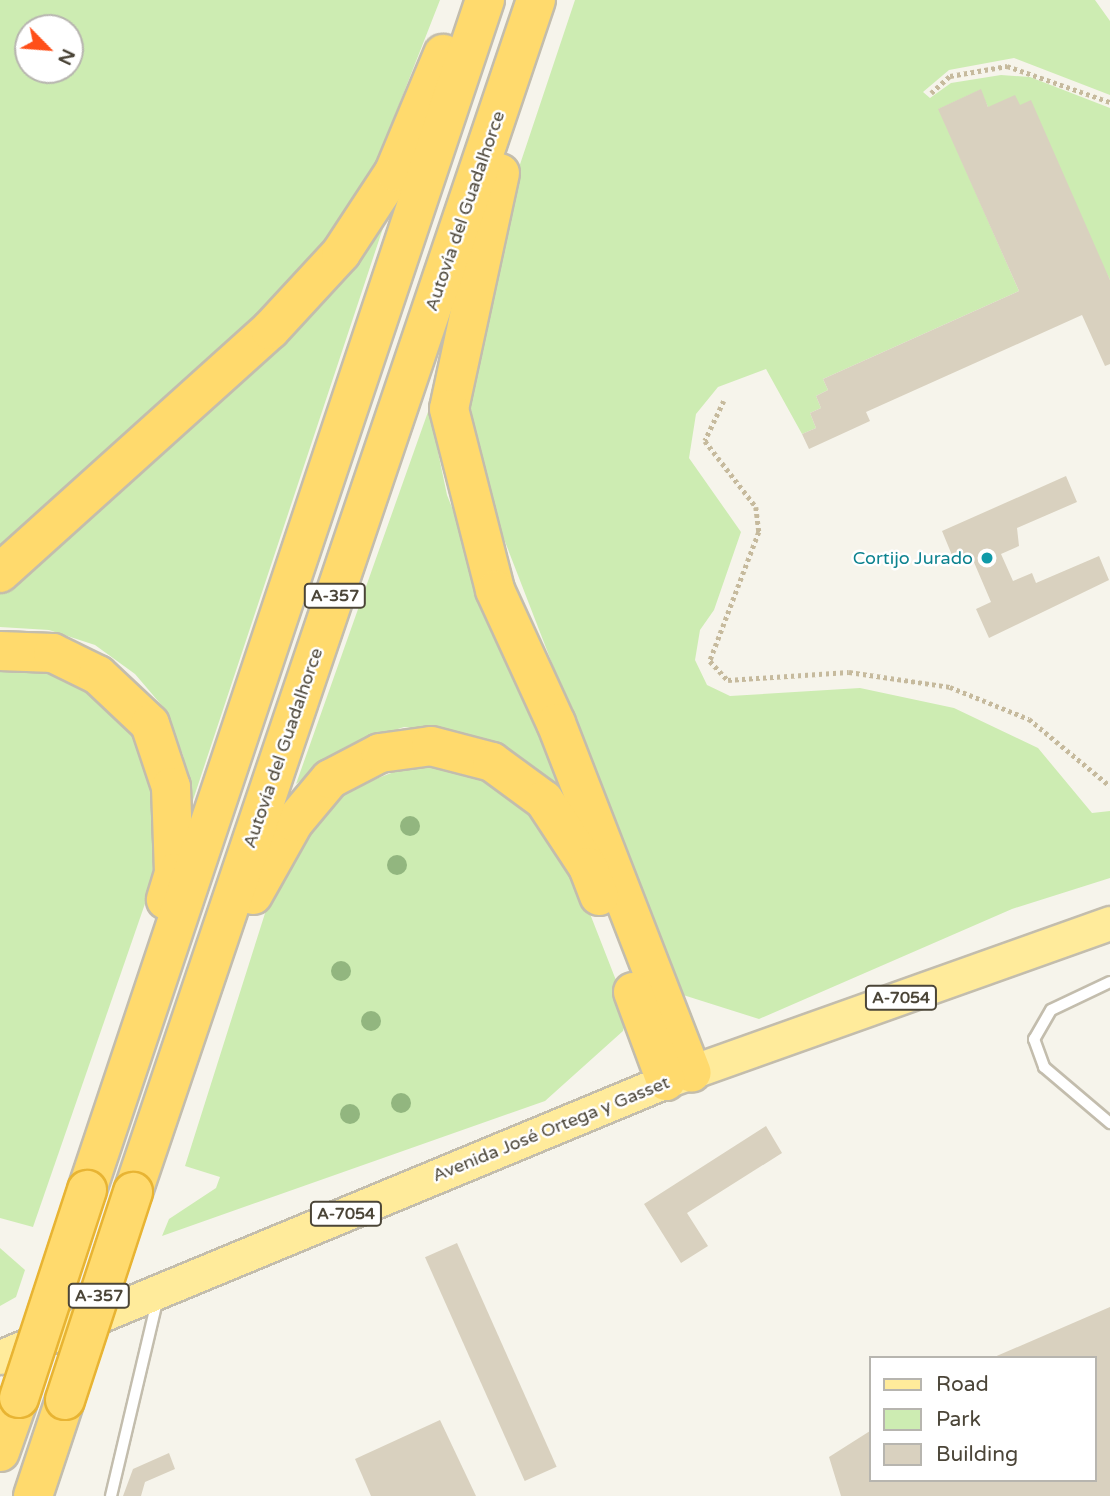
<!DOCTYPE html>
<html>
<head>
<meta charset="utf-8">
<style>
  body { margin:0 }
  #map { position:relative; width:1110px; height:1496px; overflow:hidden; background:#f6f4eb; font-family:"Varela Round",sans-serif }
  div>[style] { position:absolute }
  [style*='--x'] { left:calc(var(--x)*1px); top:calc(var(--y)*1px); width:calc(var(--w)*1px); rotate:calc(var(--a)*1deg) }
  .green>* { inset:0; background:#cdecb2 }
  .building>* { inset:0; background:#d9d1bf; transform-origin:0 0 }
  .path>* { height:4.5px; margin-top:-2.25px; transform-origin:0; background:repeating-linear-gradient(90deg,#c6ba9d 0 3.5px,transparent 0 7px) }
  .roads { filter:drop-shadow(2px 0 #c3bdad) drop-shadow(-2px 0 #c3bdad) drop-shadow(0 2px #c3bdad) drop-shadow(0 -2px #c3bdad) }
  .service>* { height:10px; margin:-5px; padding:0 5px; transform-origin:5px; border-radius:5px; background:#fff }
  .primary>* { height:33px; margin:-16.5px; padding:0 16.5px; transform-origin:16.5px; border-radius:16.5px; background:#ffeb9b }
  .motorway>* { height:38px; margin:-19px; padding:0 19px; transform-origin:19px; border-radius:19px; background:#ffda6d }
  .bridges { filter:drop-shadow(2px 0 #e8b433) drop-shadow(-2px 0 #e8b433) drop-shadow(0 2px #e8b433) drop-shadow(0 -2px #e8b433) }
  .motorway-bridge>* { height:38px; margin:-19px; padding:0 19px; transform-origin:19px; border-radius:19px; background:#ffda6d }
  .trees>* { width:20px; height:20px; margin:-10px; border-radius:50%; background:#92b67f }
  .dots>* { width:19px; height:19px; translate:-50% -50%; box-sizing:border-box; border:4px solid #fff; border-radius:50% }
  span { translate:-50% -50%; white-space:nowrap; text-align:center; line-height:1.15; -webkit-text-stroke:5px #fff; paint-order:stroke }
  .shield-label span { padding:2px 5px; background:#fff; border:2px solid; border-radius:5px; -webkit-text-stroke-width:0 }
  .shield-label { font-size:16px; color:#4b4538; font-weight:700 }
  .street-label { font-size:18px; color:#4b4538 }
  .culture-label { font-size:18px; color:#0d838f }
  .right { translate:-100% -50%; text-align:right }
  .legend { position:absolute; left:869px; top:1356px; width:228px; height:126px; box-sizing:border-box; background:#fff; border:2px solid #b7b5af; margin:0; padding:9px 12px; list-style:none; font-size:21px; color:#4b4538 }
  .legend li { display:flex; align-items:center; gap:14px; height:35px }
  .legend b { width:35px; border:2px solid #b7b5af }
  .north { position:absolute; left:14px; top:14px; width:70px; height:70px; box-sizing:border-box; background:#fff; border:2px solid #b7b5af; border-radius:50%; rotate:115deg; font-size:19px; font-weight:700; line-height:28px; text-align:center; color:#4b4538 }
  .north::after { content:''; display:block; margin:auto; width:24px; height:32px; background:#ff4f19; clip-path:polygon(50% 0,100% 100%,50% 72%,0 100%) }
</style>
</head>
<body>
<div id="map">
  <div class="green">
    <i style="clip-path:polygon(evenodd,0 0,440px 0,377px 161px,327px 237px,264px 309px,0 546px,0 0,28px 28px,70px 28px,70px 70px,28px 70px,28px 28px)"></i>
    <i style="clip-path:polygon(575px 0,1095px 0,1110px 21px,1110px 95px,1014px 58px,949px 70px,923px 92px,930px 98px,951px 83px,1001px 75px,1030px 77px,1110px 108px,1110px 280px,1020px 105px,988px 107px,980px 90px,939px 109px,1019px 291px,823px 379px,828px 390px,816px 396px,821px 408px,810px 413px,816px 428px,802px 434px,766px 369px,718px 387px,696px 414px,689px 458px,741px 532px,714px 610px,700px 630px,695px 660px,707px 685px,730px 696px,860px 688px,954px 708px,1038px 748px,1092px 813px,1110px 811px,1110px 878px,1012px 909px,759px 1019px,680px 994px,485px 490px,469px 398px,491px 251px)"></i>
    <i style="clip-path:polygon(386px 219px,192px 803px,183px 755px,164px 708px,135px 674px,95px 645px,49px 630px,0 627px,0 592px)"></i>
    <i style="clip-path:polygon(429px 409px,447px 495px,565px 791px,508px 752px,464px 735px,404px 727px,349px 745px,296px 784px)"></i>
    <i style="clip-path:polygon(0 663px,49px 663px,95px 683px,149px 754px,159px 836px,148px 895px,33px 1227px,0 1218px)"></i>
    <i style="clip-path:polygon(427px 759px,456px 765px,523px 799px,569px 860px,628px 1011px,623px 1031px,545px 1101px,162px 1236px,169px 1219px,216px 1188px,220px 1177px,185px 1166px,273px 888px,306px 830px,340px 793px)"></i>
    <i style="clip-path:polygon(0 1248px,25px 1270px,16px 1297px,0 1306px)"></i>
  </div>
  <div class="building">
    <i style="clip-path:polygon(981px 89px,988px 107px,1015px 95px,1020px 105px,1031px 100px,1110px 280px,1110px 364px,1105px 366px,1082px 315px,866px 412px,870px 421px,809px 449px,802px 434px,816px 428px,810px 413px,821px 408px,816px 396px,828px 390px,823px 379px,1019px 291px,938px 109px)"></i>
    <i style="clip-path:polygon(1066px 476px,1077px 502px,1017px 528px,1019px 546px,1001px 554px,1013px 581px,1032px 573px,1036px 583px,1099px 556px,1109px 580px,989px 638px,976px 609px,991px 602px,970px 553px,954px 560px,942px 531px)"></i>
    <i style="clip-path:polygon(766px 1126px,782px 1153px,687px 1213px,708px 1246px,681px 1263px,644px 1204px)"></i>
    <i style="left:457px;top:1243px;width:245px;height:35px;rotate:66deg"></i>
    <i style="clip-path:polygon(1110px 1307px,1110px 1496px,841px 1496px,829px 1457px,870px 1431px,870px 1480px,1094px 1480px,1094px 1358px,992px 1358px)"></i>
    <i style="clip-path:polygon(440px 1420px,476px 1496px,371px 1496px,355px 1459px)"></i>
    <i style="clip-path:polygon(169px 1453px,175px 1469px,145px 1482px,141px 1496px,123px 1496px,133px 1469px)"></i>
  </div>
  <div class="path">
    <i style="--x:931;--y:93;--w:25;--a:-42"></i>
    <i style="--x:950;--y:76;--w:58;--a:-10"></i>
    <i style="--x:1007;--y:66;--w:109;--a:19.3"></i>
    <i style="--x:724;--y:401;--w:44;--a:115.4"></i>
    <i style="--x:705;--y:441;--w:83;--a:52.3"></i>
    <i style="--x:756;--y:507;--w:25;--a:83"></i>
    <i style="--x:759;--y:532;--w:138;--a:110.8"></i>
    <i style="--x:710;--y:661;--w:26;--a:47"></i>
    <i style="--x:728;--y:680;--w:121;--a:-3.8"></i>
    <i style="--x:849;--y:672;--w:102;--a:8.4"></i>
    <i style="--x:950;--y:687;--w:85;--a:22.1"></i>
    <i style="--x:1029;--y:719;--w:105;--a:39.6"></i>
  </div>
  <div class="roads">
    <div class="service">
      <i style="--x:1110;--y:982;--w:65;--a:154.6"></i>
      <i style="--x:1051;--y:1010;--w:34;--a:120"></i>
      <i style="--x:1034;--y:1039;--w:30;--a:70"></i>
      <i style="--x:1044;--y:1067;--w:87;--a:40.3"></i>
      <i style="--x:111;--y:1496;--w:204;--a:-76.7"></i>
    </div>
    <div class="primary">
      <i style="--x:0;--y:1357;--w:721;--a:-22.51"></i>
      <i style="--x:666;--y:1081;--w:471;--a:-19.6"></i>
    </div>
    <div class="motorway">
      <i style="--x:500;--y:173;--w:241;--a:102.2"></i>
      <i style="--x:449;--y:409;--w:187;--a:75.7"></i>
      <i style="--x:495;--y:590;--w:146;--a:65.4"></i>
      <i style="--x:556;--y:723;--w:375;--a:68.8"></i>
      <i style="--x:0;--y:573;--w:363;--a:-42"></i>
      <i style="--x:270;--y:330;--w:105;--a:-47.3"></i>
      <i style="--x:341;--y:253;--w:97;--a:-56.8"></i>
      <i style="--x:394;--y:172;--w:128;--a:-67.4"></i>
      <i style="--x:0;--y:651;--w:53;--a:2.2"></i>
      <i style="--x:53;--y:653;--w:50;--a:26.1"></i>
      <i style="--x:98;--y:675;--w:71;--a:43.3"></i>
      <i style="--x:150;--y:724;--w:66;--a:71.6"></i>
      <i style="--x:171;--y:787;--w:86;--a:88"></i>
      <i style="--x:174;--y:873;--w:28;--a:107"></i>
      <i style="--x:253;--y:895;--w:84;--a:-60.7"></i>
      <i style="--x:294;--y:822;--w:56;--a:-50.1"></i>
      <i style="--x:330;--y:779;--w:56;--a:-27.5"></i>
      <i style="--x:380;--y:753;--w:51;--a:-7.8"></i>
      <i style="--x:431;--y:746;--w:63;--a:14.7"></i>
      <i style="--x:492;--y:762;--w:64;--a:36.2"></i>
      <i style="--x:544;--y:800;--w:80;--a:56.7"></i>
      <i style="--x:588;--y:867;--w:31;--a:69"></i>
      <i style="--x:633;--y:992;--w:95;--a:69.7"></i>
      <i style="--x:87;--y:1190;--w:1255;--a:-71.51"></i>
      <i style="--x:133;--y:1192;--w:1258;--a:-71.32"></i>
      <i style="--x:0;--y:1452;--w:57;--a:-70.6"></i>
      <i style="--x:33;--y:1496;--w:101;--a:-71.6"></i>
    </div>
  </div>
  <div class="bridges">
    <div class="motorway-bridge">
      <i style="--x:19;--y:1398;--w:219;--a:-71.9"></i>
      <i style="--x:65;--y:1400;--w:219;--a:-71.9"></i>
    </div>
  </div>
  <div class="trees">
    <i style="left:410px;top:826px"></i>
    <i style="left:397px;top:865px"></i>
    <i style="left:341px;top:971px"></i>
    <i style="left:371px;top:1021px"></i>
    <i style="left:401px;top:1103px"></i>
    <i style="left:350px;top:1114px"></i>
  </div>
  <div class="dots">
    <i style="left:987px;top:558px;background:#0f9aa8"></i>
  </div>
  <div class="shield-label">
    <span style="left:335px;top:596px">A-357</span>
    <span style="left:901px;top:998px">A-7054</span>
    <span style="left:346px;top:1214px">A-7054</span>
    <span style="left:99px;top:1296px">A-357</span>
  </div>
  <div class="street-label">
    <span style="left:465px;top:211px;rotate:-71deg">Autovía del Guadalhorce</span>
    <span style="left:283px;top:748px;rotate:-71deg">Autovía del Guadalhorce</span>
    <span style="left:551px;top:1129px;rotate:-22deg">Avenida José Ortega y Gasset</span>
  </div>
  <div class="culture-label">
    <span class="right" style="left:973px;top:558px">Cortijo Jurado</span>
  </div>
  <ul class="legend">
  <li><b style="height:9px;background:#ffeb9b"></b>Road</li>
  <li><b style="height:19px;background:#cdecb2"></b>Park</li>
  <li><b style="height:19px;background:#d9d1bf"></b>Building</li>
  </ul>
  <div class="north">N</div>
</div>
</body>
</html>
